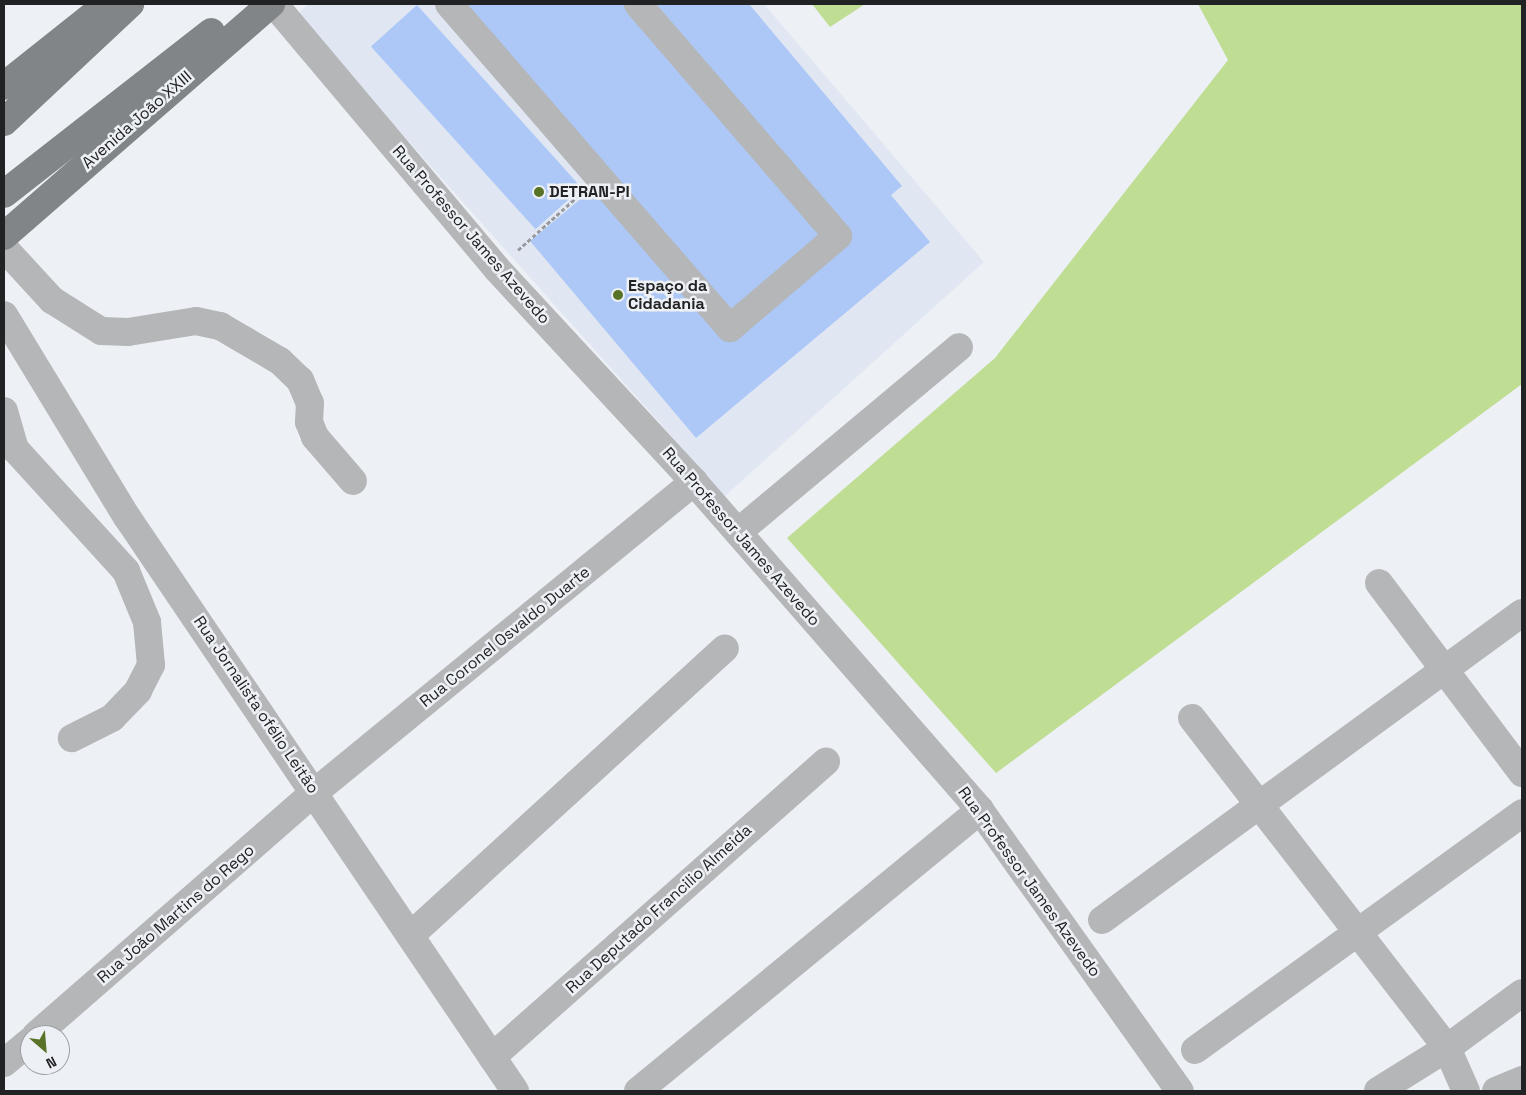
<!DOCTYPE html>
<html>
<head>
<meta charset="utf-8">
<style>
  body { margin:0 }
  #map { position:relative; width:1526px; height:1095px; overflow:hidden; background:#edf0f5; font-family:"Space Grotesk",sans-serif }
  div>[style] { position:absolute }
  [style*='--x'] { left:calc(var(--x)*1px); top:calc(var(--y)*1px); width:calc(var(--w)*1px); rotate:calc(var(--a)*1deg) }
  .built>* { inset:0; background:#e0e7f3 }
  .green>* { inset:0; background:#bfdd93 }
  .building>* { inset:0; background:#adc8f6; transform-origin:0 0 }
  .path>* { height:3px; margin-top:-1.5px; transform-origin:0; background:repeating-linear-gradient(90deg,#97999d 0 4px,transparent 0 6.5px) }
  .minor>* { height:28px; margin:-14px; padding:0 14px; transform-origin:14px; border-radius:14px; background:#b4b6b8 }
  .major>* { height:28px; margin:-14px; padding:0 14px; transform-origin:14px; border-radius:14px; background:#828588 }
  .dots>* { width:14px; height:14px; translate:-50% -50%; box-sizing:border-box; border:2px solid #edf0f5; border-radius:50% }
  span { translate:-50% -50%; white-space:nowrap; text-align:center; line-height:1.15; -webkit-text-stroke:5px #edf0f5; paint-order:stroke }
  .street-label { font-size:16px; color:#212223 }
  .poi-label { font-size:16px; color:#212223; font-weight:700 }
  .left { translate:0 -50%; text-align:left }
  .frame { position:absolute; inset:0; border:5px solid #212223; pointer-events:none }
  .north { position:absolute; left:20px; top:1025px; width:50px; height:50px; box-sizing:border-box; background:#edf0f5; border:1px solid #9b9ea1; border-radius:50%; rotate:153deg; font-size:14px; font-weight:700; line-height:20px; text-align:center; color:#212223 }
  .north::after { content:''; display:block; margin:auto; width:18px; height:22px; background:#587327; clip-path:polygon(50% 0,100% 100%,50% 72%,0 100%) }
</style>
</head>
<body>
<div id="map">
  <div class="built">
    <i style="clip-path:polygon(309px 4px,764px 4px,984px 262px,725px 496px,296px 15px)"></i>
  </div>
  <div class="green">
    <i style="clip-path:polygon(812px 4px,865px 4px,830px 27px)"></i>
    <i style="clip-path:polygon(1198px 4px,1522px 4px,1522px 384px,996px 773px,787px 538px,995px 358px,1228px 60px)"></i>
  </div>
  <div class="building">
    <i style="clip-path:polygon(457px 4px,633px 4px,832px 235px,731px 322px)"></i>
    <i style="clip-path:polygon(656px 4px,749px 4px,902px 186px,891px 195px,930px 242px,696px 438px,530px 241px,595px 187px,722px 337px,848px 231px)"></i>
    <i style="left:417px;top:5px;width:246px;height:62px;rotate:48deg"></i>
  </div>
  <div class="path">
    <i style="--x:518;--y:250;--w:81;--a:-42"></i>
  </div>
  <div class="minor">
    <i style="--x:274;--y:4;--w:346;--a:49.9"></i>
    <i style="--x:497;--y:269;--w:290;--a:47.2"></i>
    <i style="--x:694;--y:482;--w:435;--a:48.9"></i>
    <i style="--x:980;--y:810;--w:345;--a:54.6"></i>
    <i style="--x:449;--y:4;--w:429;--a:49.1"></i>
    <i style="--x:730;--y:328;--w:142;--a:-40.4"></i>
    <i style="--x:838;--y:236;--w:306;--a:-130.8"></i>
    <i style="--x:4;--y:248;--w:71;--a:47.3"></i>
    <i style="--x:52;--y:300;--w:58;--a:32.3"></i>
    <i style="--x:101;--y:331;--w:27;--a:2"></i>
    <i style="--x:128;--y:332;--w:69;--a:-9.2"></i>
    <i style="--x:196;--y:321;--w:25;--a:12"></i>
    <i style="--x:220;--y:326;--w:69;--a:30.3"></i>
    <i style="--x:280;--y:361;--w:28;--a:44"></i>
    <i style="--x:300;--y:380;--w:25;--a:67"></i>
    <i style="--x:310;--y:403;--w:19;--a:93"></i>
    <i style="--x:309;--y:422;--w:16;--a:68"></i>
    <i style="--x:315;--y:437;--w:58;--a:49.2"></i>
    <i style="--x:4;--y:315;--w:237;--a:58.7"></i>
    <i style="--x:127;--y:517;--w:693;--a:55.94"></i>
    <i style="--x:4;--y:411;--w:40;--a:74"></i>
    <i style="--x:15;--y:449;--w:165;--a:47.7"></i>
    <i style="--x:126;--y:571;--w:55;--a:67.6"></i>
    <i style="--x:147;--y:622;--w:43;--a:84.7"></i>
    <i style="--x:151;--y:665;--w:29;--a:117"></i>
    <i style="--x:138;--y:691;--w:37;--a:134"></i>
    <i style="--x:112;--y:718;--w:45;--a:153.4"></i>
    <i style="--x:738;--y:532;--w:288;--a:-39.9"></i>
    <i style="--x:1379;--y:583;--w:238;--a:53"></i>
    <i style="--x:1192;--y:718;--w:417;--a:52.3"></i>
    <i style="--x:1447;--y:1048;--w:47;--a:66.2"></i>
    <i style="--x:1102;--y:920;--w:520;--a:-36.17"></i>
    <i style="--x:411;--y:935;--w:425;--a:-42.4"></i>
    <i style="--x:36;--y:1035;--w:370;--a:-41.1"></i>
    <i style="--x:315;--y:792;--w:490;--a:-39.3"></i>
    <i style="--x:1195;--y:1050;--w:404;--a:-35.9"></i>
    <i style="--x:492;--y:1057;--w:446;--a:-41.5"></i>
    <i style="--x:4;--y:1063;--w:34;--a:-40"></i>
    <i style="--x:638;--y:1091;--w:443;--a:-39.4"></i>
    <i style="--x:1378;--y:1091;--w:81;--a:-31.9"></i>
    <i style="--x:1447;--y:1048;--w:93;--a:-36.3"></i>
    <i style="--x:1496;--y:1091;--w:28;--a:-23"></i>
  </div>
  <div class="major">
    <i style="--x:4;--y:86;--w:125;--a:-38.5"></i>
    <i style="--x:4;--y:122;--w:173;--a:-43.1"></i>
    <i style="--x:4;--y:194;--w:263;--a:-38"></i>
    <i style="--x:4;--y:236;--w:354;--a:-41"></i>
  </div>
  <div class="dots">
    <i style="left:539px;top:192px;background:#587327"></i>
    <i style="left:618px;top:295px;background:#587327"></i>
  </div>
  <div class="street-label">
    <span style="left:137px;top:120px;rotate:-41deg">Avenida João XXIII</span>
    <span style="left:471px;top:235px;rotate:49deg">Rua Professor James Azevedo</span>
    <span style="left:741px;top:537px;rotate:49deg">Rua Professor James Azevedo</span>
    <span style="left:505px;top:637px;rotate:-39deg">Rua Coronel Osvaldo Duarte</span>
    <span style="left:256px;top:705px;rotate:56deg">Rua Jornalista ofélio Leitão</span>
    <span style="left:1029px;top:882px;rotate:54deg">Rua Professor James Azevedo</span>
    <span style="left:659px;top:909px;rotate:-42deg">Rua Deputado Francilio Almeida</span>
    <span style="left:176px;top:914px;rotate:-41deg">Rua João Martins do Rego</span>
  </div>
  <div class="poi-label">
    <span class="left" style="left:549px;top:192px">DETRAN-PI</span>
    <span class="left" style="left:628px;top:295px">Espaço da<br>Cidadania</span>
  </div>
  <div class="frame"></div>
  <div class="north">N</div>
</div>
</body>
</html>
